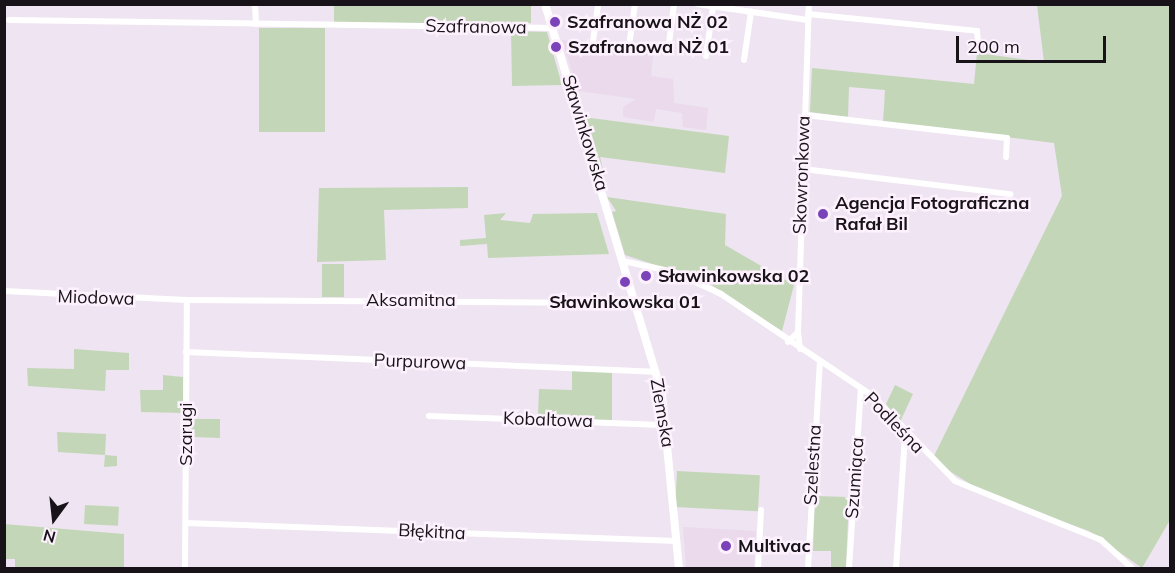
<!DOCTYPE html>
<html>
<head>
<meta charset="utf-8">
<style>
  body { margin:0 }
  #map { position:relative; width:1175px; height:573px; overflow:hidden; background:#efe4f1; font-family:Mulish,sans-serif }
  div>[style] { position:absolute }
  [style*='--x'] { left:calc(var(--x)*1px); top:calc(var(--y)*1px); width:calc(var(--w)*1px); rotate:calc(var(--a)*1deg) }
  .built>* { inset:0; background:#ebd9ec }
  .green>* { inset:0; background:#c3d7b8; transform-origin:0 0 }
  .street>* { height:6px; margin:-3px; padding:0 3px; transform-origin:3px; border-radius:3px; background:#fff }
  .secondary>* { height:8px; margin:-4px; padding:0 4px; transform-origin:4px; border-radius:4px; background:#fff }
  .dots>* { width:16px; height:16px; translate:-50% -50%; box-sizing:border-box; border:3px solid #fdf1fe; border-radius:50% }
  span { translate:-50% -50%; white-space:nowrap; text-align:center; line-height:1.15; -webkit-text-stroke:5px #fdf1fe; paint-order:stroke }
  .poi-label { font-size:18px; color:#171318; font-weight:700 }
  .left { translate:0 -50%; text-align:left }
  .street-label { font-size:18px; color:#171318 }
  .frame { position:absolute; inset:0; border:6px solid #171318; pointer-events:none }
  .north { position:absolute; left:24px; top:489px; width:60px; height:60px; -webkit-text-stroke:4px #fdf1fe; paint-order:stroke; rotate:195deg; font-size:16px; font-weight:700; line-height:24px; text-align:center; color:#171318 }
  .north::after { content:''; display:block; margin:auto; width:21px; height:27px; background:#171318; clip-path:polygon(50% 0,100% 100%,50% 72%,0 100%) }
  .scale { position:absolute; left:956px; top:36px; width:150px; height:27px; box-sizing:border-box; border:3px solid #171318; border-top:0; padding-left:8px; font-size:18px; line-height:21px; white-space:nowrap; color:#171318; -webkit-text-stroke:4px #fdf1fe; paint-order:stroke }
</style>
</head>
<body>
<div id="map">
  <div class="built">
    <i style="clip-path:polygon(562px 40px,653px 53px,651px 76px,673px 79px,674px 103px,708px 108px,706px 130px,683px 127px,682px 113px,656px 109px,654px 122px,623px 117px,623px 107px,636px 99px,578px 91px)"></i>
    <i style="clip-path:polygon(683px 527px,756px 531px,754px 568px,686px 568px)"></i>
  </div>
  <div class="green">
    <i style="left:334px;top:5px;width:197px;height:18px"></i>
    <i style="clip-path:polygon(1037px 5px,1170px 5px,1170px 520px,1142px 568px,1089px 531px,986px 494px,932px 460px,1062px 196px,1054px 143px,883px 122px,885px 90px,849px 87px,848px 117px,810px 112px,812px 68px,974px 84px,977px 53px,1044px 62px)"></i>
    <i style="left:259px;top:28px;width:66px;height:104px"></i>
    <i style="clip-path:polygon(511px 31px,547px 32px,562px 85px,512px 86px)"></i>
    <i style="clip-path:polygon(583px 117px,729px 136px,725px 173px,600px 157px,606px 183px,601px 183px)"></i>
    <i style="clip-path:polygon(468px 187px,468px 208px,384px 210px,386px 260px,317px 262px,319px 188px)"></i>
    <i style="clip-path:polygon(607px 197px,726px 214px,725px 245px,794px 285px,782px 331px,707px 282px,625px 255px,612px 212px,616px 211px)"></i>
    <i style="clip-path:polygon(506px 213px,500px 220px,530px 223px,533px 214px,597px 213px,609px 254px,488px 258px,487px 244px,460px 246px,460px 240px,486px 238px,484px 215px)"></i>
    <i style="left:322px;top:264px;width:22px;height:33px"></i>
    <i style="clip-path:polygon(74px 349px,129px 353px,129px 370px,106px 370px,105px 391px,28px 386px,27px 368px,74px 369px)"></i>
    <i style="clip-path:polygon(572px 371px,612px 372px,612px 423px,538px 416px,539px 389px,572px 390px)"></i>
    <i style="clip-path:polygon(163px 375px,183px 377px,183px 413px,141px 412px,140px 390px,163px 390px)"></i>
    <i style="clip-path:polygon(895px 385px,913px 394px,899px 424px,886px 404px)"></i>
    <i style="clip-path:polygon(189px 419px,220px 419px,220px 438px,193px 437px)"></i>
    <i style="clip-path:polygon(57px 432px,106px 434px,105px 455px,117px 456px,117px 466px,104px 467px,105px 455px,58px 452px)"></i>
    <i style="left:677px;top:471px;width:83px;height:36px;rotate:3deg"></i>
    <i style="clip-path:polygon(815px 496px,849px 497px,846px 568px,831px 568px,831px 551px,813px 551px)"></i>
    <i style="left:85px;top:505px;width:34px;height:19px;rotate:3deg"></i>
    <i style="clip-path:polygon(4px 524px,124px 534px,124px 568px,15px 568px,15px 559px,5px 559px)"></i>
  </div>
  <div class="street">
    <i style="--x:255;--y:4;--w:20;--a:87"></i>
    <i style="--x:697;--y:4;--w:112;--a:8.2"></i>
    <i style="--x:808;--y:14;--w:170;--a:5.7"></i>
    <i style="--x:977;--y:31;--w:18;--a:84"></i>
    <i style="--x:9;--y:20;--w:543;--a:0.84"></i>
    <i style="--x:593;--y:41;--w:37;--a:-82"></i>
    <i style="--x:629;--y:46;--w:42;--a:-81.9"></i>
    <i style="--x:668;--y:51;--w:47;--a:-82.7"></i>
    <i style="--x:706;--y:56;--w:49;--a:-81.9"></i>
    <i style="--x:744;--y:60;--w:49;--a:-81.7"></i>
    <i style="--x:805;--y:115;--w:203;--a:6.5"></i>
    <i style="--x:1007;--y:138;--w:19;--a:93"></i>
    <i style="--x:803;--y:169;--w:209;--a:6.9"></i>
    <i style="--x:623;--y:261;--w:52;--a:12.2"></i>
    <i style="--x:674;--y:272;--w:52;--a:25.1"></i>
    <i style="--x:721;--y:294;--w:183;--a:33.9"></i>
    <i style="--x:873;--y:396;--w:118;--a:46"></i>
    <i style="--x:955;--y:481;--w:157;--a:22"></i>
    <i style="--x:1101;--y:540;--w:42;--a:42.1"></i>
    <i style="--x:4;--y:291;--w:183;--a:2.8"></i>
    <i style="--x:187;--y:300;--w:448;--a:0.4"></i>
    <i style="--x:798;--y:332;--w:17;--a:83"></i>
    <i style="--x:788;--y:342;--w:14;--a:-45"></i>
    <i style="--x:798;--y:332;--w:328;--a:-88.1"></i>
    <i style="--x:186;--y:352;--w:469;--a:2.4"></i>
    <i style="--x:429;--y:416;--w:239;--a:2.2"></i>
    <i style="--x:186;--y:523;--w:491;--a:2.1"></i>
    <i style="--x:185;--y:568;--w:268;--a:-89.6"></i>
    <i style="--x:758;--y:568;--w:58;--a:-87"></i>
    <i style="--x:808;--y:568;--w:206;--a:-86.7"></i>
    <i style="--x:849;--y:568;--w:180;--a:-86.2"></i>
    <i style="--x:896;--y:568;--w:133;--a:-86.1"></i>
  </div>
  <div class="secondary">
    <i style="--x:545;--y:4;--w:408;--a:73.3"></i>
    <i style="--x:662;--y:395;--w:174;--a:84.4"></i>
  </div>
  <div class="dots">
    <i style="left:555px;top:22px;background:#7a43b9"></i>
    <i style="left:556px;top:47px;background:#7a43b9"></i>
    <i style="left:823px;top:214px;background:#7a43b9"></i>
    <i style="left:646px;top:276px;background:#7a43b9"></i>
    <i style="left:625px;top:282px;background:#7a43b9"></i>
    <i style="left:726px;top:546px;background:#7a43b9"></i>
  </div>
  <div class="poi-label">
    <span class="left" style="left:567px;top:22px">Szafranowa NŻ 02</span>
    <span class="left" style="left:568px;top:47px">Szafranowa NŻ 01</span>
    <span class="left" style="left:835px;top:214px">Agencja Fotograficzna<br>Rafał Bil</span>
    <span class="left" style="left:658px;top:276px">Sławinkowska 02</span>
    <span style="left:625px;top:302px">Sławinkowska 01</span>
    <span class="left" style="left:738px;top:546px">Multivac</span>
  </div>
  <div class="street-label">
    <span style="left:476px;top:27px;rotate:1deg">Szafranowa</span>
    <span style="left:585px;top:133px;rotate:73deg">Sławinkowska</span>
    <span style="left:802px;top:175px;rotate:-88deg">Skowronkowa</span>
    <span style="left:96px;top:298px;rotate:2deg">Miodowa</span>
    <span style="left:411px;top:300px">Aksamitna</span>
    <span style="left:420px;top:362px;rotate:2deg">Purpurowa</span>
    <span style="left:662px;top:413px;rotate:80deg">Ziemska</span>
    <span style="left:548px;top:420px;rotate:2deg">Kobaltowa</span>
    <span style="left:894px;top:423px;rotate:46deg">Podleśna</span>
    <span style="left:186px;top:434px;rotate:-90deg">Szarugi</span>
    <span style="left:813px;top:465px;rotate:-87deg">Szelestna</span>
    <span style="left:855px;top:478px;rotate:-86deg">Szumiąca</span>
    <span style="left:432px;top:532px;rotate:3deg">Błękitna</span>
  </div>
  <div class="frame"></div>
  <div class="north">N</div>
  <div class="scale">200 m</div>
</div>
</body>
</html>
